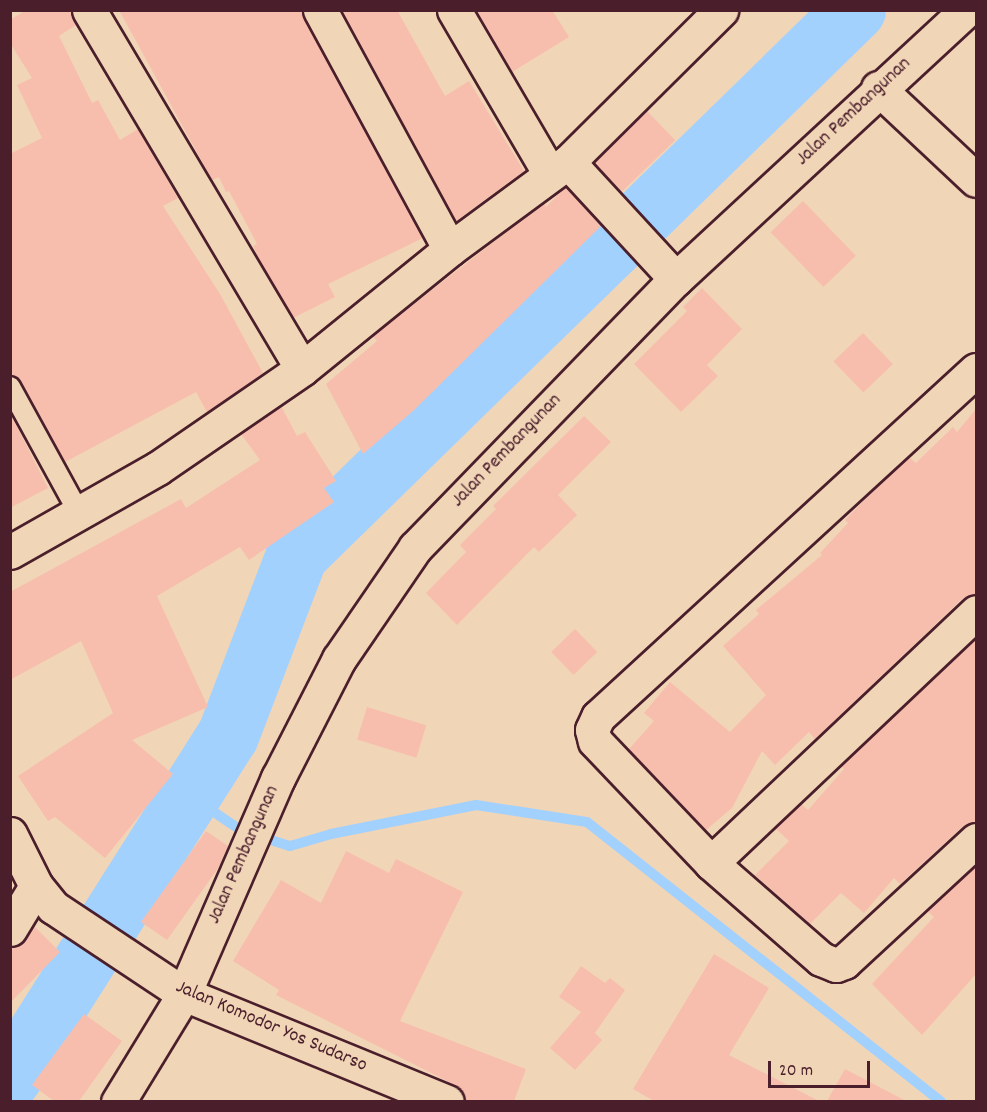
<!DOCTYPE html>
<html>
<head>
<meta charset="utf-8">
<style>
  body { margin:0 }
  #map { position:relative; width:987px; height:1112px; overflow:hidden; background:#f1d5b7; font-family:Dekko,sans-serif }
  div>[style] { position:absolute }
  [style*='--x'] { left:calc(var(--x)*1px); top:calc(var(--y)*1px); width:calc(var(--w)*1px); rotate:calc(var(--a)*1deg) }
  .stream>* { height:10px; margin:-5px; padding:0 5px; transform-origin:5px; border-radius:5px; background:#a3d1fe }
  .river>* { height:62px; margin:-31px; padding:0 31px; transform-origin:31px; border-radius:31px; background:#a3d1fe }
  .building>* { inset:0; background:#f7bead; transform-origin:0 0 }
  .roads { filter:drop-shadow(2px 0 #4a1f2b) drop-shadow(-2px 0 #4a1f2b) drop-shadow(0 2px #4a1f2b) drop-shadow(0 -2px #4a1f2b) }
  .lane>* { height:20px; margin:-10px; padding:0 10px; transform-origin:10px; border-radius:10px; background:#f1d5b7 }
  .street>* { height:33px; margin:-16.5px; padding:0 16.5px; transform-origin:16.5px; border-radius:16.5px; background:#f1d5b7 }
  .secondary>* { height:33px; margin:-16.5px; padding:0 16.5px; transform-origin:16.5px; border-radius:16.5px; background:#f1d5b7 }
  span { translate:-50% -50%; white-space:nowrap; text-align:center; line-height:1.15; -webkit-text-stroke:4.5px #f1d5b7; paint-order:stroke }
  .street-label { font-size:20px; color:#4a1f2b }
  .frame { position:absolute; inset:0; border:12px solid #4a1f2b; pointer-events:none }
  .scale { position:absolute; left:768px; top:1061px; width:102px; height:27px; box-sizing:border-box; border:3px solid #4a1f2b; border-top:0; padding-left:8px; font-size:18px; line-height:21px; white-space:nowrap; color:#4a1f2b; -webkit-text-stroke:4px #f1d5b7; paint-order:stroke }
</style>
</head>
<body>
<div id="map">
  <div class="stream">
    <i style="--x:190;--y:796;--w:63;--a:33.9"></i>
    <i style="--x:242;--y:831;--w:50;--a:17.4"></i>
    <i style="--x:290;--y:846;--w:43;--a:-16.3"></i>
    <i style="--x:331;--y:834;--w:148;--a:-11.3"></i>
    <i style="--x:476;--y:805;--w:112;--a:8.7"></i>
    <i style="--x:587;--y:822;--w:451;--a:38.3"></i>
  </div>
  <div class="river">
    <i style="--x:10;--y:1079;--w:406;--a:-57.6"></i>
    <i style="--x:228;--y:736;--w:194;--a:-69.1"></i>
    <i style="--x:297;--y:555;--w:780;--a:-44.32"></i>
  </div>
  <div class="building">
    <i style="clip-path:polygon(26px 10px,70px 10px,76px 25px,59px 36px,92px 103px,98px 100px,120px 140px,138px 129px,178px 198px,163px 206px,220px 294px,263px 373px,207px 412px,196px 392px,65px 462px,21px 381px,10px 375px,10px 154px,42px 138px,17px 85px,32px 78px,10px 43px,10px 20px)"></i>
    <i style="clip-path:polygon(119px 10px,301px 10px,423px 238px,328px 284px,335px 297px,293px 318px,258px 258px,253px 246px,257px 244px,229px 191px,226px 192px,219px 177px,212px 180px)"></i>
    <i style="clip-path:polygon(342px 10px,397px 10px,445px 96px,469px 81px,524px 171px,456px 221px)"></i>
    <i style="clip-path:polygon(476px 10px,552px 10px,569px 37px,512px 72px)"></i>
    <i style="left:646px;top:110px;width:42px;height:74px;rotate:46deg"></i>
    <i style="clip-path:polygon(566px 187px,601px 226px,413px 411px,363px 454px,326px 384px,377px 341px,373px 337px,383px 328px,544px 203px,546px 207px)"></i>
    <i style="left:803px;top:201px;width:76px;height:45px;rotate:46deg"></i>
    <i style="clip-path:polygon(702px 288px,742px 329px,707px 365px,718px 376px,681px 412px,634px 364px,687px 311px,683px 307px)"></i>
    <i style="left:863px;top:333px;width:43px;height:41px;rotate:46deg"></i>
    <i style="clip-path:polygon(281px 406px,297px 436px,305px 432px,336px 481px,324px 488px,334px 502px,249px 560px,240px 547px,157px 596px,208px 707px,132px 740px,173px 774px,105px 858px,55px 817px,48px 821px,18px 776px,113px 713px,81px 641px,10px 680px,10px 592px,181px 499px,186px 508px,260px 460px,241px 434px)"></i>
    <i style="clip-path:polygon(976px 409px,976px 594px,963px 598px,815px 739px,809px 732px,775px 765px,762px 751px,732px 808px,706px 830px,629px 749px,654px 721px,644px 713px,670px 682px,730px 732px,766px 695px,723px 646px,759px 614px,756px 610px,822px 555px,820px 553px,848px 523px,845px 520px,887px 477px,909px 457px,916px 463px,953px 427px,957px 432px)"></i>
    <i style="clip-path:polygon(10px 413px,48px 488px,10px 508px)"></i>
    <i style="clip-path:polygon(584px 416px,611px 442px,558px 495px,577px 515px,539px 552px,534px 547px,457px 625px,426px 593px,466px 552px,460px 545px,496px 509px,493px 506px)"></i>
    <i style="left:575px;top:629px;width:32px;height:33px;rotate:46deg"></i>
    <i style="clip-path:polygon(976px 637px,976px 822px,963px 826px,900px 884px,894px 878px,864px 913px,841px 893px,810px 924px,755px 875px,789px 841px,775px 828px,801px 804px,808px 810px,844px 769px,841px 766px)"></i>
    <i style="left:367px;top:707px;width:62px;height:34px;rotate:17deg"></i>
    <i style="clip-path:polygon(206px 831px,228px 846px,219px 867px,167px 940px,141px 922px)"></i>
    <i style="clip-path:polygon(346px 851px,389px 873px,396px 859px,463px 892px,400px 1021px,526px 1069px,514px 1101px,466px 1101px,455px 1085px,276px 995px,279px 990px,233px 961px,281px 880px,321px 903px)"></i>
    <i style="clip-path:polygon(976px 865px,976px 974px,922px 1035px,872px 984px,934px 917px,927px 911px)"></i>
    <i style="clip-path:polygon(34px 926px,60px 952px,10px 1003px,10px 948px,20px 945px)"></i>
    <i style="clip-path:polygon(714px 954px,769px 988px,729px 1055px,819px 1101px,654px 1101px,633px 1089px)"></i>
    <i style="clip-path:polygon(581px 966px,605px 983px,610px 978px,625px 990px,595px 1033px,602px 1040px,575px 1070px,550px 1048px,581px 1012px,559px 997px)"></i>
    <i style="clip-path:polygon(84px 1014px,122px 1041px,79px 1101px,54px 1101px,32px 1085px)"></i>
    <i style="clip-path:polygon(845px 1069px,906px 1101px,827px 1101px)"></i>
  </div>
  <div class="roads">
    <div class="lane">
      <i style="--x:10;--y:387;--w:146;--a:61.3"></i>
    </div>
    <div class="street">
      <i style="--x:89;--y:10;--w:417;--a:59.3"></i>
      <i style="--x:320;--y:10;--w:272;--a:61.5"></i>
      <i style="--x:454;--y:10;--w:190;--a:59.7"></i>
      <i style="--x:878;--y:88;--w:134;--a:43.2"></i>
      <i style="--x:568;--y:162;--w:159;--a:47.3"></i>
      <i style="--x:976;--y:370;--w:513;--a:137.45"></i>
      <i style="--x:598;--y:717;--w:14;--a:115"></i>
      <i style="--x:592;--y:730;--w:11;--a:75"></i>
      <i style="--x:595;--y:741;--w:168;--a:46.4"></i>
      <i style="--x:711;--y:863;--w:146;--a:41.1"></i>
      <i style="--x:821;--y:959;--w:16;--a:22"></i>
      <i style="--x:836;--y:965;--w:9;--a:-21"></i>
      <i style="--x:844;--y:962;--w:180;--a:-42.7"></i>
      <i style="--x:10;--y:552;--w:170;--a:-29.6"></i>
      <i style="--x:158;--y:468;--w:175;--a:-34.5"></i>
      <i style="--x:302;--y:369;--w:191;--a:-39"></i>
      <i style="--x:450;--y:249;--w:147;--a:-36.4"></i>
      <i style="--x:568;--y:162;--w:216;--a:-44.8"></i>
      <i style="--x:711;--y:863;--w:365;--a:-43.4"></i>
      <i style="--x:10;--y:929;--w:50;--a:-58.8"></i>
      <i style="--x:118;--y:1102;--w:127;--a:-58.6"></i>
      <i style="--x:184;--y:994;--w:236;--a:-66.5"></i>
      <i style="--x:278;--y:778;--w:134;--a:-62.9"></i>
      <i style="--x:339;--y:659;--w:135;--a:-55.6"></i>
      <i style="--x:415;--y:548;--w:375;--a:-45.9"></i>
      <i style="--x:676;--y:279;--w:396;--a:-42.8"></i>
    </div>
    <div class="secondary">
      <i style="--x:10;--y:834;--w:58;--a:63.4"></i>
      <i style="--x:36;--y:886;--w:27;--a:51"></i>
      <i style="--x:53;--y:907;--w:157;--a:33.6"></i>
      <i style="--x:184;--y:994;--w:284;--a:22.3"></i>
    </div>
  </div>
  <div class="street-label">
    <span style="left:854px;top:112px;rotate:-43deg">Jalan Pembangunan</span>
    <span style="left:507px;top:451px;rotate:-46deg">Jalan Pembangunan</span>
    <span style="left:244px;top:855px;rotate:-66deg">Jalan Pembangunan</span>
    <span style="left:271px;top:1027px;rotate:23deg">Jalan Komodor Yos Sudarso</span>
  </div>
  <div class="frame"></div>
  <div class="scale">20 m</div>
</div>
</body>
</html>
